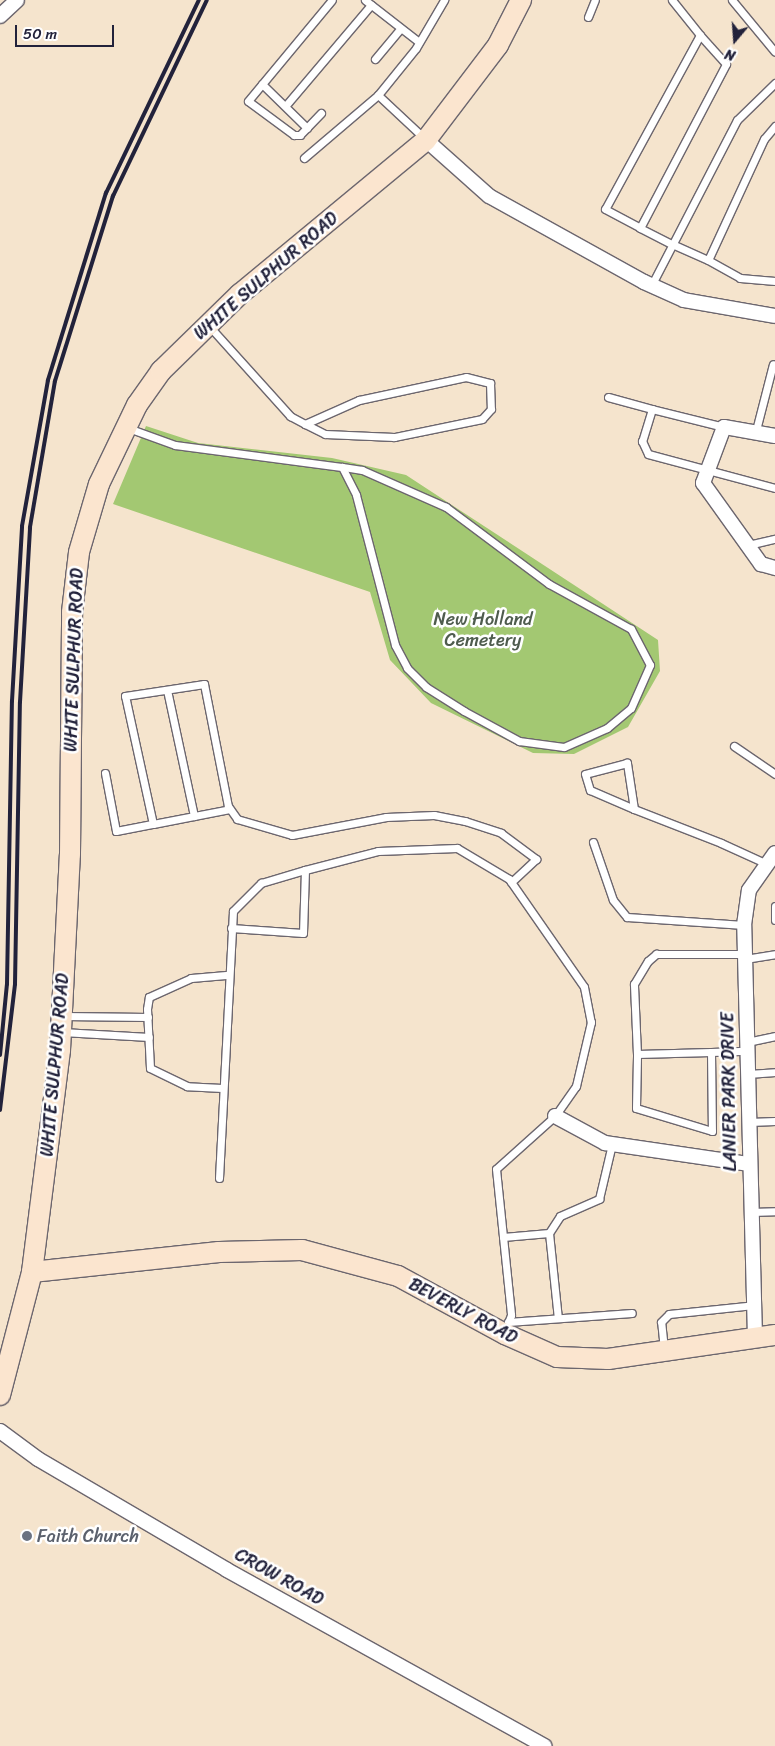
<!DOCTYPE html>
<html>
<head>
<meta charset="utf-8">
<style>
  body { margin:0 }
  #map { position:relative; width:775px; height:1746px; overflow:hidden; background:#f5e4cd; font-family:Sriracha,sans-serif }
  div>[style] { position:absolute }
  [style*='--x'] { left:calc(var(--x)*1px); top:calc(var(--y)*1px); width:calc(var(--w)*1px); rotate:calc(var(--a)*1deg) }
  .green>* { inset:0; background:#a3c872 }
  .roads { filter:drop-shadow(1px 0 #6c666e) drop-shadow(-1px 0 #6c666e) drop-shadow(0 1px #6c666e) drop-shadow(0 -1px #6c666e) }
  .lane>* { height:7px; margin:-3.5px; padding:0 3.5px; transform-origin:3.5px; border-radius:3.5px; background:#fff }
  .street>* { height:14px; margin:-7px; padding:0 7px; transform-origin:7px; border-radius:7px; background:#fff }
  .secondary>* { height:20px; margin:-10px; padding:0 10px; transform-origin:10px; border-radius:10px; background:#fbe5cf }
  .rail>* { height:4px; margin:-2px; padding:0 2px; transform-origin:2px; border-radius:2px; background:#22223b }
  .dots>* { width:14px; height:14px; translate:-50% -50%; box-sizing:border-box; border:2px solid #fff; border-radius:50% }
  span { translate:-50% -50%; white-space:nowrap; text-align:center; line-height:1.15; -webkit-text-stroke:5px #fff; paint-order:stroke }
  .street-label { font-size:18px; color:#22223b }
  .park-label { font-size:18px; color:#4f5c4e }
  .worship-label { font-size:18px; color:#5b616d }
  .left { translate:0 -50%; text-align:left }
  .north { position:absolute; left:710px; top:15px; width:50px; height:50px; -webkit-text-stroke:4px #fff; paint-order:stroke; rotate:198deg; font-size:14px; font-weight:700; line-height:20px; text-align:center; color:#22223b }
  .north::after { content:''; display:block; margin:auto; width:18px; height:22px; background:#22223b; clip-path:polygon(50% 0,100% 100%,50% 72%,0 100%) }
  .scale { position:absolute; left:15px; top:25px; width:99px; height:22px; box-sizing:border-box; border:2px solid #22223b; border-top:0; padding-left:6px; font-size:15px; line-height:18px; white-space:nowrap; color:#22223b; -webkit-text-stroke:4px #fff; paint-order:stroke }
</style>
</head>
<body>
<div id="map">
  <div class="green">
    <i style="clip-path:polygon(146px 426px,198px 443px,332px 458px,406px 475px,658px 640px,660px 671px,628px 727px,574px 754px,533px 753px,431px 703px,390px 660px,370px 592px,113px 504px)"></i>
  </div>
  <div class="roads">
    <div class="lane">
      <i style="--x:365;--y:0;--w:68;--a:37.9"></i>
      <i style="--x:672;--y:0;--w:45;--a:51.3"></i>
      <i style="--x:732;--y:0;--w:67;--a:50.4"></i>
      <i style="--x:588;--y:17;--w:18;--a:-68"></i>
      <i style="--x:375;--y:59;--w:40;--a:-50"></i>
      <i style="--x:262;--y:84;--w:63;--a:44.4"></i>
      <i style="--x:378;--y:95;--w:63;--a:43.1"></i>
      <i style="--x:287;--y:104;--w:130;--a:-49.7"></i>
      <i style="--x:321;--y:113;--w:30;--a:134"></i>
      <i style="--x:300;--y:135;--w:6;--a:180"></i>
      <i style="--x:294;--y:135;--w:57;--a:-143.5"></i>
      <i style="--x:248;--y:101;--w:131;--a:-50.3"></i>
      <i style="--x:775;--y:126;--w:17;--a:130"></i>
      <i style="--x:764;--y:139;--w:133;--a:114.8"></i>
      <i style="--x:708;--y:260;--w:37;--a:29"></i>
      <i style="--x:740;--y:278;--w:35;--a:5"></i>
      <i style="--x:304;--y:158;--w:97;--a:-40.4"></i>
      <i style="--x:378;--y:95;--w:60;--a:-51"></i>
      <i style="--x:416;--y:48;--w:56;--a:-59.7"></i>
      <i style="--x:640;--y:228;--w:185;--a:-62.3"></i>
      <i style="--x:726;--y:64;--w:39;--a:-132"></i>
      <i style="--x:700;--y:35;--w:198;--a:118.6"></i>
      <i style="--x:605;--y:209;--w:40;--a:28"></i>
      <i style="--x:640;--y:228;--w:36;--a:27"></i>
      <i style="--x:672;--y:244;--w:39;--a:24"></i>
      <i style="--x:651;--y:286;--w:187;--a:-62.6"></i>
      <i style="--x:737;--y:120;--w:53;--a:-44.2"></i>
      <i style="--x:210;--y:327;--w:120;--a:48"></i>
      <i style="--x:290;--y:416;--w:17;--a:28"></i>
      <i style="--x:305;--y:424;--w:59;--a:-24"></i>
      <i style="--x:359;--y:400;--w:109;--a:-12.1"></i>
      <i style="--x:466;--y:377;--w:25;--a:14"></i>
      <i style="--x:490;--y:383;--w:26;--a:88"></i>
      <i style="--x:491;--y:409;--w:13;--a:132"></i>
      <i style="--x:482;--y:419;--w:90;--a:168.4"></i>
      <i style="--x:394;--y:437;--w:69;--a:-177.5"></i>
      <i style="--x:325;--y:434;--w:22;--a:-153"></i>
      <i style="--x:608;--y:397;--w:46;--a:15.3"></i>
      <i style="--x:724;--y:427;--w:74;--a:-166"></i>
      <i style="--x:652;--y:409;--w:34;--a:107"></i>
      <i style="--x:642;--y:441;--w:14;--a:65"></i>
      <i style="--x:648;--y:454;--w:131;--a:15"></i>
      <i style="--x:128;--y:428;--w:50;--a:19.9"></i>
      <i style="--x:175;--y:445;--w:168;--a:7.5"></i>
      <i style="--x:342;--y:467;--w:31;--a:63"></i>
      <i style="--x:356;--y:495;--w:155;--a:75.4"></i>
      <i style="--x:395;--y:645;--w:26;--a:62"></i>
      <i style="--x:407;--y:668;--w:27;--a:45"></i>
      <i style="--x:426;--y:687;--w:45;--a:32.3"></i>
      <i style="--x:464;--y:711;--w:63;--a:28.6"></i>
      <i style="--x:519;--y:741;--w:45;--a:7.6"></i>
      <i style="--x:564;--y:747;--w:47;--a:-23.8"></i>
      <i style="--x:607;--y:728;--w:31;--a:-40"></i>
      <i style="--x:631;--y:708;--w:47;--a:-66.2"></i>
      <i style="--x:650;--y:665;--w:41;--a:-117.8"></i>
      <i style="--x:631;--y:629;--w:94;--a:-151.2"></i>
      <i style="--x:549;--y:584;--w:129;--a:-143.2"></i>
      <i style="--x:446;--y:507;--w:92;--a:-156.2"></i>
      <i style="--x:362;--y:470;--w:20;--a:-171"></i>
      <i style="--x:755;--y:434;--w:72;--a:-75.6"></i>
      <i style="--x:748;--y:545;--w:28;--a:-13"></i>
      <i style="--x:167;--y:690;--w:129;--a:77.9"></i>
      <i style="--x:734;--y:746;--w:50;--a:34.3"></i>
      <i style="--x:105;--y:773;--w:59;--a:79.3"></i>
      <i style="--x:116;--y:831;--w:38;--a:-11"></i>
      <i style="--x:153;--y:824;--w:131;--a:-102.3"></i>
      <i style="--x:125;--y:696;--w:80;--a:-8.6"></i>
      <i style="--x:204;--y:684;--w:124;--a:78.9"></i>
      <i style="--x:228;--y:806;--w:16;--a:55"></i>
      <i style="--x:237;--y:819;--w:57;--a:16.2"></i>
      <i style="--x:292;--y:835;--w:96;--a:-10.8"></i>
      <i style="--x:386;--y:817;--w:48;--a:-2.4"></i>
      <i style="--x:434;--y:815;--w:32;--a:11"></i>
      <i style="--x:465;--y:821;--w:38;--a:18"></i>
      <i style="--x:501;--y:833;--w:44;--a:36.6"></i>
      <i style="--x:536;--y:859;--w:34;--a:137"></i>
      <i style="--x:634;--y:809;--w:47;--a:-98.7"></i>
      <i style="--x:627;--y:763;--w:43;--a:165.3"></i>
      <i style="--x:585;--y:774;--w:17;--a:73"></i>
      <i style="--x:590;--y:790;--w:48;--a:23.4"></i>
      <i style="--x:634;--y:809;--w:93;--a:21.3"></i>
      <i style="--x:721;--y:843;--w:51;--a:24.5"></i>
      <i style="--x:153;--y:824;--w:78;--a:-11"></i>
      <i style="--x:593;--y:842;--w:61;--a:71"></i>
      <i style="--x:613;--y:900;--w:22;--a:51"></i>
      <i style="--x:627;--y:917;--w:117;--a:3.9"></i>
      <i style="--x:775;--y:906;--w:14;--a:90"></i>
      <i style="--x:231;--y:928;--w:72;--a:4"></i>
      <i style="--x:303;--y:933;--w:63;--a:-88.2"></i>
      <i style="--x:745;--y:959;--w:30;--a:-9"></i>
      <i style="--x:63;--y:1016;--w:85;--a:0.7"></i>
      <i style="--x:62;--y:1032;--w:87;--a:3.3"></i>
      <i style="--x:747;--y:1042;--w:29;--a:-12"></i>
      <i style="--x:711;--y:1052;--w:79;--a:89.3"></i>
      <i style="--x:712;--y:1131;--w:79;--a:-163.2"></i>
      <i style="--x:636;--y:1108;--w:54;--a:-88.9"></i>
      <i style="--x:637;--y:1054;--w:74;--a:-1.5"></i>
      <i style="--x:711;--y:1052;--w:36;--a:-2"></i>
      <i style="--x:637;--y:1054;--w:70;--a:-92.5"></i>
      <i style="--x:634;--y:984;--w:27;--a:-59"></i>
      <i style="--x:648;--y:961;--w:11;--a:-41"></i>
      <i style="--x:656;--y:954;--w:89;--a:0"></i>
      <i style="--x:748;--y:1074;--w:27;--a:-4"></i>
      <i style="--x:222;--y:1088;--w:35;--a:-177"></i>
      <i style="--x:187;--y:1086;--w:41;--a:-154.1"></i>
      <i style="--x:150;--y:1068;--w:59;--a:-92.9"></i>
      <i style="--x:147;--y:1009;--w:12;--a:-81"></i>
      <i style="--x:149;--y:997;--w:46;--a:-24.3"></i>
      <i style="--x:191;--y:978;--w:35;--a:-5"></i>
      <i style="--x:749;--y:1122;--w:26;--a:-2"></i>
      <i style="--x:219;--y:1178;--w:267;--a:-87"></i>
      <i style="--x:233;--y:911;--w:40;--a:-45"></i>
      <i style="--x:261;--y:883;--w:46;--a:-16.5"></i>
      <i style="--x:305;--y:870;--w:75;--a:-14.6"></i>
      <i style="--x:378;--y:851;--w:79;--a:-2.2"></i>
      <i style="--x:457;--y:848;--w:61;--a:30.8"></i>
      <i style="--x:509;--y:879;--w:131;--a:55.2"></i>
      <i style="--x:584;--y:987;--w:36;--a:79"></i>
      <i style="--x:591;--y:1022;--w:66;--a:103.2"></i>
      <i style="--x:576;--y:1086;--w:37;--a:125"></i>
      <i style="--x:555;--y:1116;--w:79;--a:138.1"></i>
      <i style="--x:496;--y:1169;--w:147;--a:84.1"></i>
      <i style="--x:511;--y:1315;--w:17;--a:111"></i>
      <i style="--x:751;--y:1212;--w:24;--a:-2"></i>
      <i style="--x:549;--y:1233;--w:20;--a:-57"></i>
      <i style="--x:560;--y:1216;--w:43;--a:-23.6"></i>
      <i style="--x:599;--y:1199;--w:57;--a:-76.7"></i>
      <i style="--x:503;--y:1237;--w:46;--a:-5"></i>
      <i style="--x:549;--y:1233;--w:85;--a:84"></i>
      <i style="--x:508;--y:1322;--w:124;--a:-4.2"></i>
      <i style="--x:664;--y:1349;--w:27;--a:-96"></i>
      <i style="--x:661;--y:1322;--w:11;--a:-45"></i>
      <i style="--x:669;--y:1314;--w:85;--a:-6"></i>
    </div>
    <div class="street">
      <i style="--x:0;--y:16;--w:23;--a:-43"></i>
      <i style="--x:426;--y:140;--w:84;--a:41.6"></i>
      <i style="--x:489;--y:196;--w:177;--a:29"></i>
      <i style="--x:644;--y:282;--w:44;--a:24.2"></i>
      <i style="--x:684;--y:300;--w:92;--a:10"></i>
      <i style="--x:775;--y:436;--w:52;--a:-170"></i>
      <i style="--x:724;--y:427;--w:60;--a:110.6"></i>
      <i style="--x:703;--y:483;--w:100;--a:54.4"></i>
      <i style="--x:761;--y:564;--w:15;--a:16"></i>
      <i style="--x:555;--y:1116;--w:57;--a:28.4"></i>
      <i style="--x:605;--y:1143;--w:146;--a:8.3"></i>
      <i style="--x:755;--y:1337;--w:412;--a:-91.5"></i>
      <i style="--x:744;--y:925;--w:35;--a:-82"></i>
      <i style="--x:749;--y:890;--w:45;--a:-54.9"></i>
      <i style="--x:0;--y:1431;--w:47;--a:36.4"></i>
      <i style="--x:38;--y:1459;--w:219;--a:30.4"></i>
      <i style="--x:227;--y:1570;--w:363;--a:29"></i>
    </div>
    <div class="secondary">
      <i style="--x:32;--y:1272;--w:188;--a:-6.1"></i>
      <i style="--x:219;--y:1252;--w:83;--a:-1.4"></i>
      <i style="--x:302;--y:1250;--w:99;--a:15.2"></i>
      <i style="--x:398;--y:1276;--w:122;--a:28.5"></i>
      <i style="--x:505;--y:1334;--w:57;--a:23.9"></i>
      <i style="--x:557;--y:1357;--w:51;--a:2.2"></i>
      <i style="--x:608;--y:1359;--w:169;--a:-8.2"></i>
      <i style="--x:0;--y:1395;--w:127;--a:-75.4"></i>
      <i style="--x:32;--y:1272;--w:224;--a:-82.8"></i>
      <i style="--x:60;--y:1050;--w:196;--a:-87.1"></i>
      <i style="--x:70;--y:854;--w:242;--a:-89.5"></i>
      <i style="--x:72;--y:612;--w:60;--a:-83.3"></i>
      <i style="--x:79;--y:552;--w:71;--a:-73.6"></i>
      <i style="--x:99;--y:484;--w:88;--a:-64.3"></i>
      <i style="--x:137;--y:405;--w:42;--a:-54.8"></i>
      <i style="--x:161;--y:371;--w:110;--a:-44.3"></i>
      <i style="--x:240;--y:294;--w:241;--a:-39.6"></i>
      <i style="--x:426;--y:140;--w:119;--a:-52.8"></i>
      <i style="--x:498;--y:45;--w:51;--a:-62.9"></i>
    </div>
  </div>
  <div class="rail">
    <i style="--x:0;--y:1055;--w:71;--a:-84.4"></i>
    <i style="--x:7;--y:984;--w:283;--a:-89"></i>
    <i style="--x:12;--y:701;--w:175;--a:-86.7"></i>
    <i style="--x:22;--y:526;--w:148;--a:-79.9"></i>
    <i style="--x:48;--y:380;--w:196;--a:-72.8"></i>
    <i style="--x:106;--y:193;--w:214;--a:-64.3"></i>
    <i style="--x:0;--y:1110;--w:127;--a:-83.2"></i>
    <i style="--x:15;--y:984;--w:282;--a:-89"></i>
    <i style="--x:20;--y:702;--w:175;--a:-86.7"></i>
    <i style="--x:30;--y:527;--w:148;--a:-80.3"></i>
    <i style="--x:55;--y:381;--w:194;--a:-72.6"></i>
    <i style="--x:113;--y:196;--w:217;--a:-64.4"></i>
  </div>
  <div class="dots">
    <i style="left:27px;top:1536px;background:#6b7280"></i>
  </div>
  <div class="street-label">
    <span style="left:266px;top:276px;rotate:-41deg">WHITE SULPHUR ROAD</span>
    <span style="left:74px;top:660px;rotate:-88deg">WHITE SULPHUR ROAD</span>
    <span style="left:55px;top:1065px;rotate:-85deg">WHITE SULPHUR ROAD</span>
    <span style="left:729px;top:1092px;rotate:-91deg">LANIER PARK DRIVE</span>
    <span style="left:463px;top:1311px;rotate:28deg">BEVERLY ROAD</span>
    <span style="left:279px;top:1577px;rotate:29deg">CROW ROAD</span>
  </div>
  <div class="park-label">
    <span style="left:483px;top:630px">New Holland<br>Cemetery</span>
  </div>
  <div class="worship-label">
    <span class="left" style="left:37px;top:1536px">Faith Church</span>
  </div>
  <div class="north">N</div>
  <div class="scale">50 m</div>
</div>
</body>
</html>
